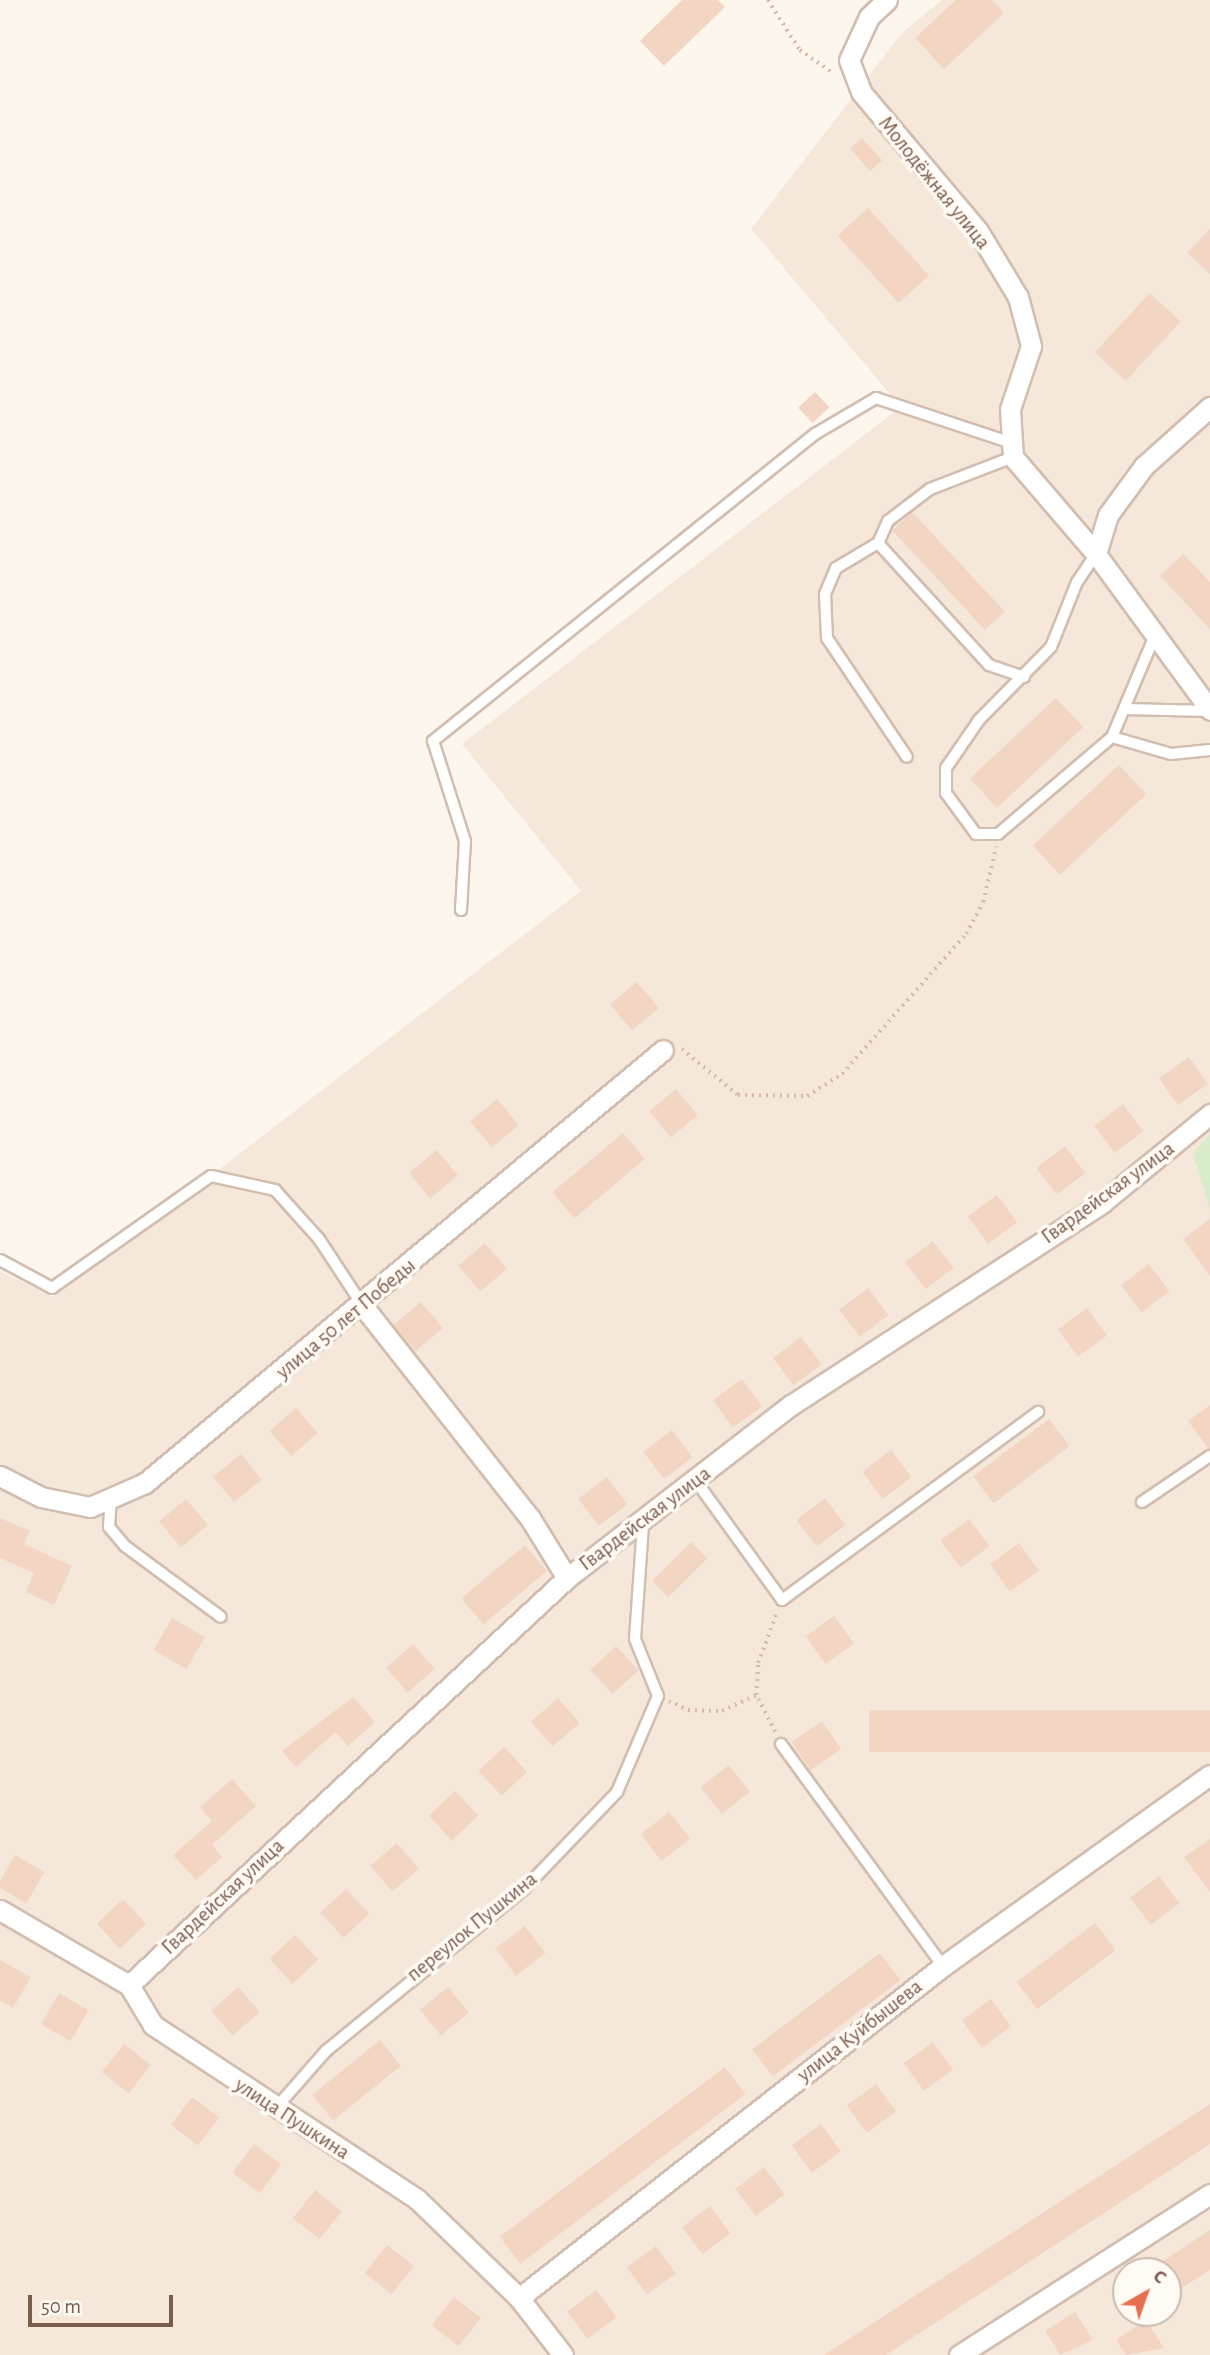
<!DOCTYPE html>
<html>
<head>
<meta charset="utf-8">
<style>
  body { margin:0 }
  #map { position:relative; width:1210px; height:2355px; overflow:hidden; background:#fdf6ec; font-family:"Alegreya Sans",sans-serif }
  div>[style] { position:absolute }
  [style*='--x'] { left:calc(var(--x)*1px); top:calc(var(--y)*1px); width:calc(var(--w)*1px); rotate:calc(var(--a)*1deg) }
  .residential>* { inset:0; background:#f5e8da }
  .green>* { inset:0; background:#d8ecc9 }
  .building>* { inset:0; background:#f3d5c3; transform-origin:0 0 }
  .path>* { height:3.5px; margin-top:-1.75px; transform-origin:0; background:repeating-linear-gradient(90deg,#d9b8a5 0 2px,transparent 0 7px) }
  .roads { filter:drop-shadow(2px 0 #d1beb0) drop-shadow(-2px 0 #d1beb0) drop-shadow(0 2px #d1beb0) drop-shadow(0 -2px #d1beb0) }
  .lane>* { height:10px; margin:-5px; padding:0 5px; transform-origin:5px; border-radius:5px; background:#fff }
  .street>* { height:19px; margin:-9.5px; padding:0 9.5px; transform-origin:9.5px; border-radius:9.5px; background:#fff }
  span { translate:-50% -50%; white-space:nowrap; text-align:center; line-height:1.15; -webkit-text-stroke:7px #fffaf3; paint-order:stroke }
  .street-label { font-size:21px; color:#7a5c4d }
  .north { position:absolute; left:1112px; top:2257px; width:70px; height:70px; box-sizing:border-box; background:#fffaf3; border:2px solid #cabbb1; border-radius:50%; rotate:40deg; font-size:19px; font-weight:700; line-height:28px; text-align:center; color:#7a5c4d }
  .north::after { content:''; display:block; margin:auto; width:24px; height:32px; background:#e76f51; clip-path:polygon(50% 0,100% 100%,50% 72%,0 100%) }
  .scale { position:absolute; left:28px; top:2295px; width:145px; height:32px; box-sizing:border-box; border:4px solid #7a5c4d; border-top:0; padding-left:9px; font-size:21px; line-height:24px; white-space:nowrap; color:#7a5c4d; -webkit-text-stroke:5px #fffaf3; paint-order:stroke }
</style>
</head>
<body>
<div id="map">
  <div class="residential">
    <i style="clip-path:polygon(evenodd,942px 0,1210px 0,1210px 2355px,0 2355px,0 1271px,53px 1297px,581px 891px,462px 744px,901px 407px,751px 229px,901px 34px,942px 0,1126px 2271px,1168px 2271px,1168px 2313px,1126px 2313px,1126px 2271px)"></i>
  </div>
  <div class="green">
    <i style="clip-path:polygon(1210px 1134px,1210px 1209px,1193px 1153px)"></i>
  </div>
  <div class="building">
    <i style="clip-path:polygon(682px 0,718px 0,725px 7px,664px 66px,640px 41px)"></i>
    <i style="clip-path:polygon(956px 0,992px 0,1004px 13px,944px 69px,915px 38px)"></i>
    <i style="left:862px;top:138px;width:30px;height:16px;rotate:48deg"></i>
    <i style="left:868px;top:208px;width:91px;height:41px;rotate:48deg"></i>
    <i style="clip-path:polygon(1210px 229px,1210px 274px,1187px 253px)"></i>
    <i style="left:1150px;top:293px;width:42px;height:81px;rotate:43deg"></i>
    <i style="left:815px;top:392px;width:21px;height:23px;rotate:47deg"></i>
    <i style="left:912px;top:512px;width:136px;height:27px;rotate:47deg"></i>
    <i style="clip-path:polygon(1183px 554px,1210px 582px,1210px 629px,1160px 576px)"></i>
    <i style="left:1056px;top:698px;width:40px;height:118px;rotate:47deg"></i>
    <i style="left:1119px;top:765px;width:40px;height:118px;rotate:47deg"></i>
    <i style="left:637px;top:982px;width:34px;height:35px;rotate:50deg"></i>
    <i style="left:1189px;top:1057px;width:33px;height:37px;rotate:55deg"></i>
    <i style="left:676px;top:1089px;width:34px;height:35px;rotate:50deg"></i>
    <i style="left:497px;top:1099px;width:34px;height:35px;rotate:50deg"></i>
    <i style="left:1123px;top:1104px;width:34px;height:36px;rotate:53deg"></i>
    <i style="left:623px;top:1133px;width:34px;height:92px;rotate:50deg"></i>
    <i style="left:1065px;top:1146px;width:34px;height:36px;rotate:53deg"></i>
    <i style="left:437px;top:1150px;width:33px;height:36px;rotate:51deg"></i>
    <i style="left:997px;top:1195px;width:34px;height:36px;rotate:54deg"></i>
    <i style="clip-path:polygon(1210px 1219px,1210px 1276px,1183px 1239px)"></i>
    <i style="left:933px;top:1241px;width:34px;height:35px;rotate:53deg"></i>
    <i style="left:485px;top:1243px;width:34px;height:35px;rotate:50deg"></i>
    <i style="left:1149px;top:1264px;width:34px;height:35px;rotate:53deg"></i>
    <i style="left:868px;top:1288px;width:34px;height:36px;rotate:53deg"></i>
    <i style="left:421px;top:1302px;width:34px;height:36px;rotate:50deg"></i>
    <i style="left:1087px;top:1308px;width:34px;height:36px;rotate:54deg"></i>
    <i style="left:801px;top:1337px;width:34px;height:35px;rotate:53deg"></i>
    <i style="left:742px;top:1379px;width:34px;height:36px;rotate:54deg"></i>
    <i style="clip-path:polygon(1210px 1405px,1210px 1449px,1209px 1449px,1188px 1421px)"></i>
    <i style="left:296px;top:1408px;width:33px;height:35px;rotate:49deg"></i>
    <i style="left:1049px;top:1419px;width:34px;height:95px;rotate:53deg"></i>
    <i style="left:672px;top:1430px;width:34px;height:36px;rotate:53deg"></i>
    <i style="left:891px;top:1450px;width:34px;height:36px;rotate:53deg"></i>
    <i style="left:241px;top:1454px;width:33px;height:36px;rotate:51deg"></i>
    <i style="left:607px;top:1477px;width:34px;height:36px;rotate:53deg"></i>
    <i style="left:825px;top:1498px;width:34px;height:36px;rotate:53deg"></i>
    <i style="left:186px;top:1499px;width:34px;height:35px;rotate:50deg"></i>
    <i style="clip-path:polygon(0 1518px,30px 1531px,24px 1544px,72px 1566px,54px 1605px,26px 1592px,34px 1573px,0 1558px)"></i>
    <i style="left:969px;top:1519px;width:34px;height:36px;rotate:53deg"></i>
    <i style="left:691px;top:1542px;width:23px;height:55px;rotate:45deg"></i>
    <i style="left:1019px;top:1543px;width:34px;height:36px;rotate:54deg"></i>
    <i style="left:525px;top:1545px;width:34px;height:83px;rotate:50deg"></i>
    <i style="left:834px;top:1616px;width:34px;height:35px;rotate:54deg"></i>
    <i style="left:172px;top:1618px;width:38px;height:37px;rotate:30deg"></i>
    <i style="left:413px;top:1644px;width:33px;height:36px;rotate:49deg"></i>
    <i style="left:616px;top:1646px;width:33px;height:35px;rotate:47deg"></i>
    <i style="clip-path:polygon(353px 1697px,375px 1722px,348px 1746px,336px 1732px,296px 1767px,282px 1751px)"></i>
    <i style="left:558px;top:1698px;width:33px;height:36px;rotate:49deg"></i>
    <i style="left:1210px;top:1710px;width:42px;height:341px;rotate:90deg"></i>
    <i style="left:822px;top:1721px;width:34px;height:37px;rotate:56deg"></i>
    <i style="left:504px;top:1747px;width:34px;height:35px;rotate:47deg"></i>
    <i style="left:729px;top:1765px;width:34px;height:36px;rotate:52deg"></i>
    <i style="clip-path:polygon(232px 1779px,256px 1806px,212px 1845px,222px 1857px,196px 1880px,173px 1855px,212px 1821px,200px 1807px)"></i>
    <i style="left:455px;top:1791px;width:34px;height:36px;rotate:47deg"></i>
    <i style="left:669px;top:1812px;width:34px;height:36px;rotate:52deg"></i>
    <i style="clip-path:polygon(1210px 1839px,1210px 1892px,1184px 1857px)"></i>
    <i style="left:397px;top:1843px;width:34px;height:35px;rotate:50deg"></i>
    <i style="left:15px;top:1855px;width:34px;height:36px;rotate:30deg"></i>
    <i style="left:1159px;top:1876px;width:34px;height:36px;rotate:53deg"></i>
    <i style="left:346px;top:1889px;width:34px;height:35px;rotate:47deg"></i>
    <i style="left:123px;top:1899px;width:34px;height:36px;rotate:47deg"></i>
    <i style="left:1095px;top:1923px;width:34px;height:98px;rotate:53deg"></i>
    <i style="left:525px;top:1926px;width:34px;height:37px;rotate:53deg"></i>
    <i style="left:295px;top:1935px;width:34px;height:35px;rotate:47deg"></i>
    <i style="left:880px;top:1953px;width:34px;height:160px;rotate:53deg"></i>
    <i style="clip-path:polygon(0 1960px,31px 1977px,13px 2008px,0 2001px)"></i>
    <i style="left:238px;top:1987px;width:33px;height:36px;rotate:49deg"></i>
    <i style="left:448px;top:1987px;width:33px;height:36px;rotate:51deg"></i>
    <i style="left:59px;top:1993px;width:34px;height:36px;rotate:30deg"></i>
    <i style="left:991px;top:1999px;width:34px;height:36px;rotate:54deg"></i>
    <i style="left:380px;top:2040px;width:33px;height:87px;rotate:51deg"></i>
    <i style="left:933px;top:2042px;width:34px;height:36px;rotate:54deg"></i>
    <i style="left:124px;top:2044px;width:34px;height:36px;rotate:38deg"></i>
    <i style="left:725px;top:2067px;width:34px;height:282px;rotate:53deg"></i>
    <i style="left:876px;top:2084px;width:34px;height:36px;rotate:54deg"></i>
    <i style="left:192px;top:2097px;width:34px;height:35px;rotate:37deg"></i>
    <i style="clip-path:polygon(1210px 2104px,1210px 2144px,1161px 2176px,886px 2355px,824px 2355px)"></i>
    <i style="left:821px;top:2124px;width:34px;height:36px;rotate:54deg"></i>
    <i style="left:254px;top:2144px;width:34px;height:36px;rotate:37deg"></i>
    <i style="left:764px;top:2167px;width:34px;height:36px;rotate:53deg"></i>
    <i style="left:315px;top:2190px;width:34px;height:36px;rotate:38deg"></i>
    <i style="left:710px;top:2206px;width:34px;height:35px;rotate:53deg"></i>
    <i style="clip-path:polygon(1210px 2230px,1210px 2270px,1168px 2297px,1168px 2271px,1148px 2271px)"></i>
    <i style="left:387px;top:2245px;width:34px;height:36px;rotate:38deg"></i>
    <i style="left:656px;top:2246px;width:34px;height:36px;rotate:54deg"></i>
    <i style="left:596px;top:2290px;width:34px;height:36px;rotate:53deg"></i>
    <i style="left:454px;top:2297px;width:34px;height:36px;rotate:38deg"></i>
    <i style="clip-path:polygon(1075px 2312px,1093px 2340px,1060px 2355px,1045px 2331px)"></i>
    <i style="clip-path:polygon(1146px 2320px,1164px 2348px,1126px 2355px,1116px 2340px)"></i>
  </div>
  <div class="path">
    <i style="--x:768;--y:0;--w:59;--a:57.4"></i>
    <i style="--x:800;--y:50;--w:40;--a:34.9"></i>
    <i style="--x:682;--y:1049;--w:72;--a:39.4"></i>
    <i style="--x:738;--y:1095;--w:69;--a:0.8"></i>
    <i style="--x:807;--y:1096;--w:41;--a:-32.2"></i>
    <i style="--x:842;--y:1074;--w:187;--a:-48.5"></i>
    <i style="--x:966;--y:934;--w:36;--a:-62"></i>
    <i style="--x:983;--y:902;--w:57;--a:-76.7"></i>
    <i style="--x:669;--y:1701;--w:21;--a:25"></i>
    <i style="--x:688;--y:1710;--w:34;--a:2"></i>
    <i style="--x:722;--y:1711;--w:38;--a:-25"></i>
    <i style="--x:775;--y:1732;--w:42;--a:-117.2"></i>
    <i style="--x:756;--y:1695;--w:32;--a:-86"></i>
    <i style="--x:758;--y:1663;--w:54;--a:-69.6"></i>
  </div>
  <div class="roads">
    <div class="lane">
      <i style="--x:1013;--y:457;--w:89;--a:158.9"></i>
      <i style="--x:930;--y:489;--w:53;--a:142.7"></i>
      <i style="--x:888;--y:521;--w:24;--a:114"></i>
      <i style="--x:878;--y:543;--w:165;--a:47.7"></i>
      <i style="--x:989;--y:665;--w:37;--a:19"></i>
      <i style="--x:878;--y:543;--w:49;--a:149.2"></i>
      <i style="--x:836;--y:568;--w:28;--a:113"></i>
      <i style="--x:825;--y:594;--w:44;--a:87.4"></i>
      <i style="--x:827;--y:638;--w:143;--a:56.1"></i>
      <i style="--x:1096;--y:554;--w:34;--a:124"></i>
      <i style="--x:1077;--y:582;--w:70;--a:111.8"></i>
      <i style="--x:1051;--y:647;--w:103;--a:134.6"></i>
      <i style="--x:979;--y:720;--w:58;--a:124.5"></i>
      <i style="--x:946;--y:768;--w:25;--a:90"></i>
      <i style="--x:946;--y:793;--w:51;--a:53.8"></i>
      <i style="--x:976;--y:834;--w:22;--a:0"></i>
      <i style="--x:998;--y:834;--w:150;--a:-40.4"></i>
      <i style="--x:1112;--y:737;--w:61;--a:16.1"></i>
      <i style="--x:1171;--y:754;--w:39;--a:-6"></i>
      <i style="--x:1125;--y:709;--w:84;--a:1.4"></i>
      <i style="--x:1112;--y:737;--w:105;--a:-67.1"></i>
      <i style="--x:461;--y:910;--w:69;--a:-86.7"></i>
      <i style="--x:465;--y:841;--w:105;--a:-107.7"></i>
      <i style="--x:433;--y:741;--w:490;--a:-38.8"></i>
      <i style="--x:815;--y:434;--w:71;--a:-30.5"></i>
      <i style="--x:876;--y:398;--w:143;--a:18.3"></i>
      <i style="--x:0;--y:1260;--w:59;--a:28.3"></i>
      <i style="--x:52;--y:1288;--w:194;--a:-35.2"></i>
      <i style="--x:211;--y:1176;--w:66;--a:12.3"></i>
      <i style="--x:275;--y:1190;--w:66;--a:48.1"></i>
      <i style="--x:319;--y:1239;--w:80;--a:56.7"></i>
      <i style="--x:696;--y:1481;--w:147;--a:54.1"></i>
      <i style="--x:782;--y:1600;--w:318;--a:-36.3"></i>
      <i style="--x:111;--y:1498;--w:29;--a:94"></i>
      <i style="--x:109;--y:1527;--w:25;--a:50"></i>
      <i style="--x:125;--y:1546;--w:119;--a:36.5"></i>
      <i style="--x:1142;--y:1502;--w:82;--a:-34.1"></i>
      <i style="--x:781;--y:1744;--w:275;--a:53.9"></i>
      <i style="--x:275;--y:2109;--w:77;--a:-48.7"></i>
      <i style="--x:326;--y:2051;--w:257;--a:-39.3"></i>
      <i style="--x:525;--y:1888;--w:133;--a:-46.2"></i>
      <i style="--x:617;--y:1792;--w:104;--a:-66.9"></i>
      <i style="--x:658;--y:1696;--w:61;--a:-112"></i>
      <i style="--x:635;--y:1639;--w:115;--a:-86"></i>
    </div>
    <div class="street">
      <i style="--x:887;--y:0;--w:25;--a:137"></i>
      <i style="--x:869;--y:17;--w:47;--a:114.9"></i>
      <i style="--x:849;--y:60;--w:34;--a:69"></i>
      <i style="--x:861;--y:92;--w:182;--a:49.9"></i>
      <i style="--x:978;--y:231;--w:77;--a:58.8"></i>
      <i style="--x:1018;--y:297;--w:51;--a:75.1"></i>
      <i style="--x:1031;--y:346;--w:66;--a:108.4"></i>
      <i style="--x:1010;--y:409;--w:48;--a:86.4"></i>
      <i style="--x:1013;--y:457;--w:128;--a:49.4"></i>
      <i style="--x:1096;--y:554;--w:193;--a:53.8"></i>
      <i style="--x:1096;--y:554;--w:41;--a:-72.9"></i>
      <i style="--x:1108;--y:515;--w:61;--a:-53.7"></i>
      <i style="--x:1144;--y:466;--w:89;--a:-41.8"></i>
      <i style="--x:363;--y:1306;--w:270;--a:51.8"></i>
      <i style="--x:530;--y:1518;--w:70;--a:58.3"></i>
      <i style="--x:0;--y:1476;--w:46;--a:27.1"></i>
      <i style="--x:41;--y:1497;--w:50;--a:11.5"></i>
      <i style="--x:90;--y:1507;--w:60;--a:-23.6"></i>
      <i style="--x:145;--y:1483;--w:675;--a:-39.89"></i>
      <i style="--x:0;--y:1910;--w:149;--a:30.2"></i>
      <i style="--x:129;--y:1985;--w:47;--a:59"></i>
      <i style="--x:153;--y:2025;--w:316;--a:33.4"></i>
      <i style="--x:417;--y:2199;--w:142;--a:44.1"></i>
      <i style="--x:519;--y:2298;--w:72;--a:52.3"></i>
      <i style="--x:129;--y:1985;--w:598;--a:-42.9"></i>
      <i style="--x:567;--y:1578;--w:283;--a:-37.7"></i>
      <i style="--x:791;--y:1405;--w:372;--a:-33"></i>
      <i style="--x:1103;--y:1202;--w:139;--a:-39.4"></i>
      <i style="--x:519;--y:2298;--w:539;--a:-38.06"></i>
      <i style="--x:943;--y:1966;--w:328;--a:-35.6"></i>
      <i style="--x:959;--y:2355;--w:298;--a:-32.7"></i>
    </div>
  </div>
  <div class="street-label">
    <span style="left:934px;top:183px;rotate:51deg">Молодёжная улица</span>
    <span style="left:1108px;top:1193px;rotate:-36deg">Гвардейская улица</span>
    <span style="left:346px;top:1319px;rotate:-40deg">улица 50 лет Победы</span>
    <span style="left:645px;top:1519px;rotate:-37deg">Гвардейская улица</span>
    <span style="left:223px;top:1897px;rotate:-43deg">Гвардейская улица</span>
    <span style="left:472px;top:1927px;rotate:-39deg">переулок Пушкина</span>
    <span style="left:860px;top:2031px;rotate:-38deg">улица Куйбышева</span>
    <span style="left:292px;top:2119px;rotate:33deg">улица Пушкина</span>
  </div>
  <div class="north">С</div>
  <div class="scale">50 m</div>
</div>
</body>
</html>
